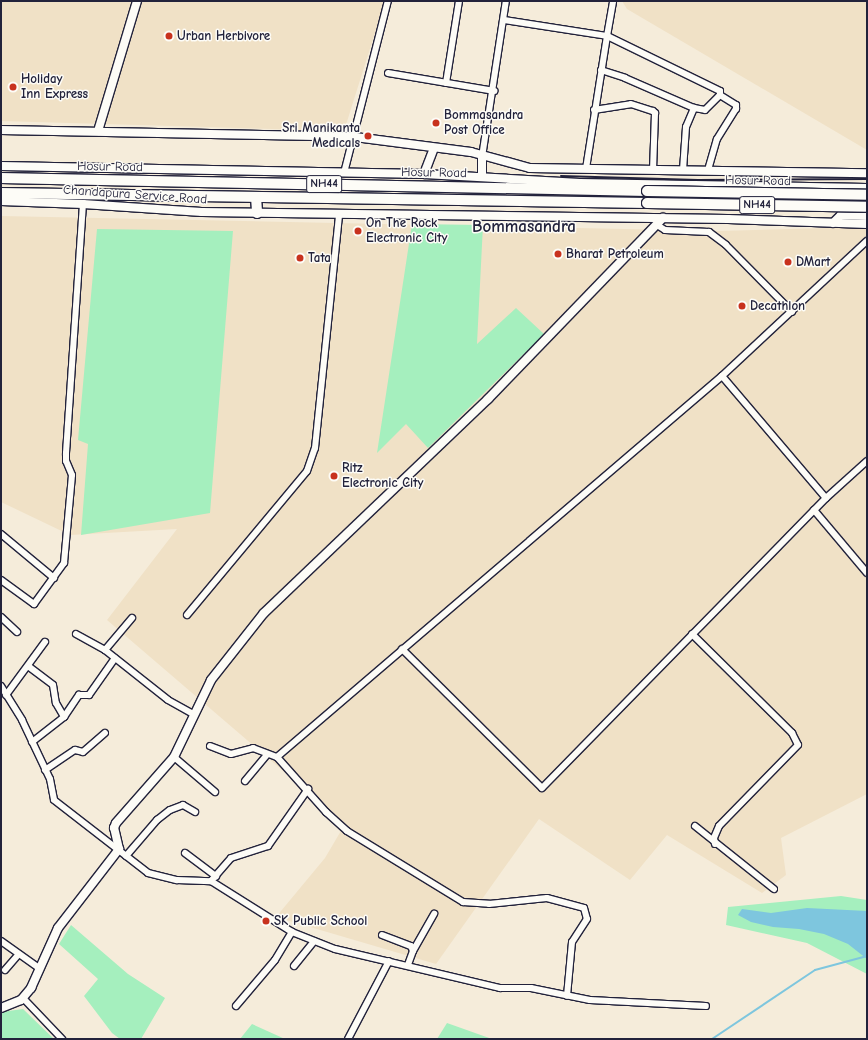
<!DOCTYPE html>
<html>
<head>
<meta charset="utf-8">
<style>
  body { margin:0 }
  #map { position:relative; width:868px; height:1040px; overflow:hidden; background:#f5ecda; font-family:"Comic Neue",sans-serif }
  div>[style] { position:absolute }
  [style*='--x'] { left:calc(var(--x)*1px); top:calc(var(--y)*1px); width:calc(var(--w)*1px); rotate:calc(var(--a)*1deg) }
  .built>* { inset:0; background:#f0e1c6 }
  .green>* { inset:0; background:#a5efbe }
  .water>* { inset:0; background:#7ec6de }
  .stream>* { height:2px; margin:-1px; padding:0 1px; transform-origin:1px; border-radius:1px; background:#7ec6de }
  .roads { filter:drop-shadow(1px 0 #22223b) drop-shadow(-1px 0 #22223b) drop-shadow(0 1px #22223b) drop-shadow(0 -1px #22223b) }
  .minor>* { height:6px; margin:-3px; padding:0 3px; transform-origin:3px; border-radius:3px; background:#fdfcf7 }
  .tertiary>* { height:8px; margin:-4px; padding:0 4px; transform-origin:4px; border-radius:4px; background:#fdfcf7 }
  .trunk>* { height:10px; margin:-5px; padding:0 5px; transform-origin:5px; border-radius:5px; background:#fdfcf7 }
  .rail>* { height:2px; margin:-1px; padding:0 1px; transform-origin:1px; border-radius:1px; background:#22223b }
  .bridges { filter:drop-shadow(1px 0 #22223b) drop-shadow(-1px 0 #22223b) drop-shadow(0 1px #22223b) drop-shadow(0 -1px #22223b) }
  .trunk-bridge>* { height:10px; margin:-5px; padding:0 5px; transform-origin:5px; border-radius:5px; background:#fdfcf7 }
  .dots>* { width:11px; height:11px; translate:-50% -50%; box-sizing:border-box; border:2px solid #fdfcf7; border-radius:50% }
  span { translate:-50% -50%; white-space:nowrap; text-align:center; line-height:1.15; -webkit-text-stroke:3px #fdfcf7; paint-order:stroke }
  .shield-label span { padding:1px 3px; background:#fdfcf7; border:1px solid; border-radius:3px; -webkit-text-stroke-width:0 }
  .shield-label { font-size:12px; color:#22223b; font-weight:700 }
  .poi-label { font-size:13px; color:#22223b; font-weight:700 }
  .left { translate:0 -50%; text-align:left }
  .right { translate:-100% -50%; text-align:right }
  .street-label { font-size:13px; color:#22223b }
  .district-label { font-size:17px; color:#22223b; font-weight:700 }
  .frame { position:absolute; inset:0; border:2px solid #22223b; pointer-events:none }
</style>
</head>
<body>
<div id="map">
  <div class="built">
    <i style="clip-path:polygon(1px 1px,385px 1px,344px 131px,1px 121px)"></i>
    <i style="clip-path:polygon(622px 1px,867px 1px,867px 150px,627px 9px)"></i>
    <i style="clip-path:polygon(1px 216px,718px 231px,867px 227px,867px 794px,781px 838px,786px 875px,762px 893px,667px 835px,630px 880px,539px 819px,436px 964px,276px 917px,325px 858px,345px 824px,107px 620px,177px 529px,70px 535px,1px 502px)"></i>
  </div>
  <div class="green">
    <i style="clip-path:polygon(412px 224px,483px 225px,477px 344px,516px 308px,544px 334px,428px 448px,406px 424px,377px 453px)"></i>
    <i style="clip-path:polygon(97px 229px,233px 231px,210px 513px,81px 535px,88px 444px,78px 440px)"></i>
    <i style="clip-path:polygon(841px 896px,867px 900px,867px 974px,807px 943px,726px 925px,728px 907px)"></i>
    <i style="clip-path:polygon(71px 925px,128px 974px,165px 998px,141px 1039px,120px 1039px,112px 1033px,84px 996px,98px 979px,59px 944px)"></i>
    <i style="clip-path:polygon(23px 1009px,54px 1039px,1px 1039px,1px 1012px)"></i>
    <i style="clip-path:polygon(447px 1023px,492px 1039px,437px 1039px)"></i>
    <i style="clip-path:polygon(252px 1024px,285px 1039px,240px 1039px)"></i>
  </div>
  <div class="water">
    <i style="clip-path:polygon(807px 908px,867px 911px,867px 959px,848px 944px,824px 934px,799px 929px,773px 927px,751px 922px,738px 915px,742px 909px,771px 913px)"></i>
  </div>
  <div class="stream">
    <i style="--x:712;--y:1039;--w:124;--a:-33.8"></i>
    <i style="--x:815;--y:970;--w:54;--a:-15.1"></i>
  </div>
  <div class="roads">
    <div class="minor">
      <i style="--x:504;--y:20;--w:104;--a:8.8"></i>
      <i style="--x:607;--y:36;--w:134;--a:99"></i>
      <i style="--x:601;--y:70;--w:25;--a:18"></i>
      <i style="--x:625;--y:78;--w:75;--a:23.5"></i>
      <i style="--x:694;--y:108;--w:11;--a:10"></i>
      <i style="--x:705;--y:110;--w:21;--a:-45"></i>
      <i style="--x:720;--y:95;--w:4;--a:-90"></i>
      <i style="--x:720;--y:91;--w:126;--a:-154"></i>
      <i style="--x:607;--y:36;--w:35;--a:-80"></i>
      <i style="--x:388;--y:73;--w:108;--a:9.6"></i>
      <i style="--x:446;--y:83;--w:83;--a:-81"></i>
      <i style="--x:594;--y:110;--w:37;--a:-9"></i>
      <i style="--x:631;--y:104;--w:23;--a:18"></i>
      <i style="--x:653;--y:111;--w:3;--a:45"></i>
      <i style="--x:655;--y:113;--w:56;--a:92"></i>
      <i style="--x:482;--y:157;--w:158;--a:-81.3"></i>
      <i style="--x:683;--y:170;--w:43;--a:-86"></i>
      <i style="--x:686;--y:127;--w:21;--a:-67"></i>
      <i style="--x:708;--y:170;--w:32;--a:-74"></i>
      <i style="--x:717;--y:139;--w:36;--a:-58"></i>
      <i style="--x:736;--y:109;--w:4;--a:-90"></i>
      <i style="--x:736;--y:105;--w:19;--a:-148"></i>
      <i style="--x:344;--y:173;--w:178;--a:-75.7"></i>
      <i style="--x:657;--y:225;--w:9;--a:32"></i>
      <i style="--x:665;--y:230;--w:44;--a:2.6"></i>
      <i style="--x:709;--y:232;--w:21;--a:37"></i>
      <i style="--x:726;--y:245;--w:94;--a:45.4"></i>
      <i style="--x:722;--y:376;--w:160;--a:49.6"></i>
      <i style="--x:814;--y:510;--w:82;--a:49.9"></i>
      <i style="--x:1;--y:534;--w:69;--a:39.7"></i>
      <i style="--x:1;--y:580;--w:41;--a:36"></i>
      <i style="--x:34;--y:604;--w:51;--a:-53.8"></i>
      <i style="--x:64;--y:563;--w:88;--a:-84.8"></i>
      <i style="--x:72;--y:475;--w:15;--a:-113"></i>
      <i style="--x:66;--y:461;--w:8;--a:-90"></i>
      <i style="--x:66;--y:453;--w:250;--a:-86.1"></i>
      <i style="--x:187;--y:615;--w:187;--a:-50.2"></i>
      <i style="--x:307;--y:471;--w:24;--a:-71"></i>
      <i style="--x:315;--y:448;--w:234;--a:-84.1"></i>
      <i style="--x:1;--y:617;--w:22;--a:43"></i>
      <i style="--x:76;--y:634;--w:33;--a:29"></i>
      <i style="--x:105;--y:650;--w:80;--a:38.4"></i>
      <i style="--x:168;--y:700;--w:29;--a:29"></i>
      <i style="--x:692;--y:634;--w:141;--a:44.7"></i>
      <i style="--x:792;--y:733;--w:13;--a:63"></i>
      <i style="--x:798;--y:745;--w:113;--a:134.3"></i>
      <i style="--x:719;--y:826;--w:13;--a:113"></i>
      <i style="--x:714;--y:838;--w:6;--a:81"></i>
      <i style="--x:402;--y:649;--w:197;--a:44.8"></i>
      <i style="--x:542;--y:788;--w:406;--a:-45.6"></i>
      <i style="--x:826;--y:498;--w:55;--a:-42.1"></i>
      <i style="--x:105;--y:650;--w:42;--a:-49.8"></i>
      <i style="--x:28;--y:666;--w:31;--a:37"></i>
      <i style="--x:53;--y:685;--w:18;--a:81"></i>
      <i style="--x:56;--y:703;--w:16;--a:60"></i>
      <i style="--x:1;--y:686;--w:40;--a:58"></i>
      <i style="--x:22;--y:720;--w:65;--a:64.6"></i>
      <i style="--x:50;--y:779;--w:21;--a:79"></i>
      <i style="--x:54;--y:800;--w:119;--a:37.8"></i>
      <i style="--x:148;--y:873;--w:30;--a:14"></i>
      <i style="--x:177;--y:880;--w:34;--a:2"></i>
      <i style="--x:211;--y:881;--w:96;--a:32.2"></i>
      <i style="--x:292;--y:932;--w:46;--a:21.6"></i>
      <i style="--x:335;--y:949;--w:170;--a:13.3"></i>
      <i style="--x:500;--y:988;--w:31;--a:0"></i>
      <i style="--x:531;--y:988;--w:60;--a:11.5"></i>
      <i style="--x:590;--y:1000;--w:116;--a:3"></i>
      <i style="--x:6;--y:695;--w:66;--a:-53.7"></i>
      <i style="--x:32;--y:742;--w:41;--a:-38"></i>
      <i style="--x:64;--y:717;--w:27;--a:-56"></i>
      <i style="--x:79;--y:695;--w:10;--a:0"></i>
      <i style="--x:89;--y:695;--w:45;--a:-54.9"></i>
      <i style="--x:210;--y:746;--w:22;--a:21"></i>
      <i style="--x:231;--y:754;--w:23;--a:-15"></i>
      <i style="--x:253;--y:748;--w:26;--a:21"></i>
      <i style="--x:277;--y:757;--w:74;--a:48.3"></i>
      <i style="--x:326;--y:812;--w:28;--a:42"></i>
      <i style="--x:347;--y:831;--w:136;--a:31.5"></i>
      <i style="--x:463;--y:902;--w:26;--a:4"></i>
      <i style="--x:489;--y:904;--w:58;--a:-5.9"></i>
      <i style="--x:547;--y:898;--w:38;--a:15"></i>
      <i style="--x:584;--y:908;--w:11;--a:75"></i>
      <i style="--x:587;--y:919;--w:27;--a:123"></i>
      <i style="--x:572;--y:942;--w:54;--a:95.3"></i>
      <i style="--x:174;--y:757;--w:54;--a:40.5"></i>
      <i style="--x:277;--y:757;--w:586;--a:-40.57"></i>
      <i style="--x:722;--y:376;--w:198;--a:-43"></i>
      <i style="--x:45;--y:770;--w:36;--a:-34"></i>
      <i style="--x:75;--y:750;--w:8;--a:14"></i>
      <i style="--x:83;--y:752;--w:29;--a:-41"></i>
      <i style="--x:245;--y:781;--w:35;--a:-50"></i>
      <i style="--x:695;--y:826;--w:101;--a:38.6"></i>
      <i style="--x:185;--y:853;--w:39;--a:37"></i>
      <i style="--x:126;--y:856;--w:48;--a:-49.3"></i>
      <i style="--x:157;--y:820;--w:16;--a:-38"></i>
      <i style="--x:170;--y:810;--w:14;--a:-21"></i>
      <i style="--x:183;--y:805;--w:14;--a:30"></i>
      <i style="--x:211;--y:881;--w:30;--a:-49"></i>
      <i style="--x:231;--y:858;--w:39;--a:-18"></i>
      <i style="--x:268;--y:846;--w:70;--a:-54.9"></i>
      <i style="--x:382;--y:935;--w:31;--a:21"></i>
      <i style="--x:411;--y:946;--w:5;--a:68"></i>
      <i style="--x:413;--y:951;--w:15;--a:110"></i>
      <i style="--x:1;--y:941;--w:47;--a:35.4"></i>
      <i style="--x:413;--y:951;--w:43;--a:-60.4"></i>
      <i style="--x:294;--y:966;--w:32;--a:-51"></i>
      <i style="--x:5;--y:970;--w:21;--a:-49"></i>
      <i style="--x:23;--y:998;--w:57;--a:46.4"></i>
      <i style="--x:236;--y:1006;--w:60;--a:-49.7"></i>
      <i style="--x:275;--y:960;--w:33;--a:-59"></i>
      <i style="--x:348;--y:1039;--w:88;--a:-62.3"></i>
    </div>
    <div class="tertiary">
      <i style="--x:1;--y:130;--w:354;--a:1.1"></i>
      <i style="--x:355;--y:137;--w:117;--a:7.4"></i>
      <i style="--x:471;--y:152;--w:61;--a:15.2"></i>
      <i style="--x:530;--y:168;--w:337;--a:0.9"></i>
      <i style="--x:98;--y:131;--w:136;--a:-73.3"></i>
      <i style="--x:482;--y:157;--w:20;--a:90"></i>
      <i style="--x:1;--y:166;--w:423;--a:1.1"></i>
      <i style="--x:424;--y:174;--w:156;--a:3.3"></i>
      <i style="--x:580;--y:183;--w:287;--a:1"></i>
      <i style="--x:424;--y:174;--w:28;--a:-69"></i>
      <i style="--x:1;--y:201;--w:82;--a:2.1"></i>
      <i style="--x:83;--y:204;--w:119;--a:3.8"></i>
      <i style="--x:202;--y:212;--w:526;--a:0.76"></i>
      <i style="--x:728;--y:219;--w:139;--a:2.1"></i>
      <i style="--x:833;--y:223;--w:11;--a:-45"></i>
      <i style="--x:841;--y:215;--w:26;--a:2"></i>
      <i style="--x:1;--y:1008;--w:22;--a:-22"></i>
      <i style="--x:21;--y:1000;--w:16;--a:-50"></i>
      <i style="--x:31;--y:988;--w:66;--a:-65.8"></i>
      <i style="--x:58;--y:928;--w:100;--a:-52.3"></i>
      <i style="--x:119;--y:849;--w:22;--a:-103"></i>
      <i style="--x:114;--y:828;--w:5;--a:-68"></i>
      <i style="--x:116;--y:823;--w:88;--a:-48.7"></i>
      <i style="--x:174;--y:757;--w:85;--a:-64.3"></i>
      <i style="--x:211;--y:680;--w:85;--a:-51.7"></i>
      <i style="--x:264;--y:613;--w:310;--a:-43.7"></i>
      <i style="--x:488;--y:399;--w:252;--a:-46"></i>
    </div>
    <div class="trunk">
      <i style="--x:1;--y:178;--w:646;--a:1.15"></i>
      <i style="--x:1;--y:193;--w:646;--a:0.89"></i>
      <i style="--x:256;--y:197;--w:16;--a:86"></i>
    </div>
  </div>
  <div class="rail">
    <i style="--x:561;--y:176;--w:137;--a:1.7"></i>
    <i style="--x:698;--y:180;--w:169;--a:-0.3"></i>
  </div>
  <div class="bridges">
    <div class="trunk-bridge">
      <i style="--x:647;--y:191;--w:220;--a:1"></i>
      <i style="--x:647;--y:203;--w:220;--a:1"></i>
    </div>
  </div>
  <div class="dots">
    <i style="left:169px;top:36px;background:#c8321e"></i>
    <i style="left:13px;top:87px;background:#c8321e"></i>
    <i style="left:436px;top:123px;background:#c8321e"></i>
    <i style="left:368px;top:136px;background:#c8321e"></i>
    <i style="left:358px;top:231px;background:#c8321e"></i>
    <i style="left:558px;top:254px;background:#c8321e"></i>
    <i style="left:300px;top:258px;background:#c8321e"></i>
    <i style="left:788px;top:262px;background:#c8321e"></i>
    <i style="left:742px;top:306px;background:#c8321e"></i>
    <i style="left:334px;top:476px;background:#c8321e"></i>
    <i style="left:266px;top:921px;background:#c8321e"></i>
  </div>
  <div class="shield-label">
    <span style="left:324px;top:184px">NH44</span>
    <span style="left:757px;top:205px">NH44</span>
  </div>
  <div class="poi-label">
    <span class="left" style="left:177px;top:36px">Urban Herbivore</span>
    <span class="left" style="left:21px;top:87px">Holiday<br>Inn Express</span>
    <span class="left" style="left:444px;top:123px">Bommasandra<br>Post Office</span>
    <span class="right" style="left:360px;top:136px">Sri Manikanta<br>Medicals</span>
    <span class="left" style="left:366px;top:231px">On The Rock<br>Electronic City</span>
    <span class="left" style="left:566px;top:254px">Bharat Petroleum</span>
    <span class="left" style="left:308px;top:258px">Tata</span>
    <span class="left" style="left:796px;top:262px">DMart</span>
    <span class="left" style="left:750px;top:306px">Decathlon</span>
    <span class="left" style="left:342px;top:476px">Ritz<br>Electronic City</span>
    <span class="left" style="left:274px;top:921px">SK Public School</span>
  </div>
  <div class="street-label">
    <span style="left:110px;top:167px;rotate:1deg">Hosur Road</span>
    <span style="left:434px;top:173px;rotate:1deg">Hosur Road</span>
    <span style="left:758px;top:181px;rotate:1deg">Hosur Road</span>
    <span style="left:135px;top:195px;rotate:4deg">Chandapura Service Road</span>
  </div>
  <div class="district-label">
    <span style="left:524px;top:227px">Bommasandra</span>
  </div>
  <div class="frame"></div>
</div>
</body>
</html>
